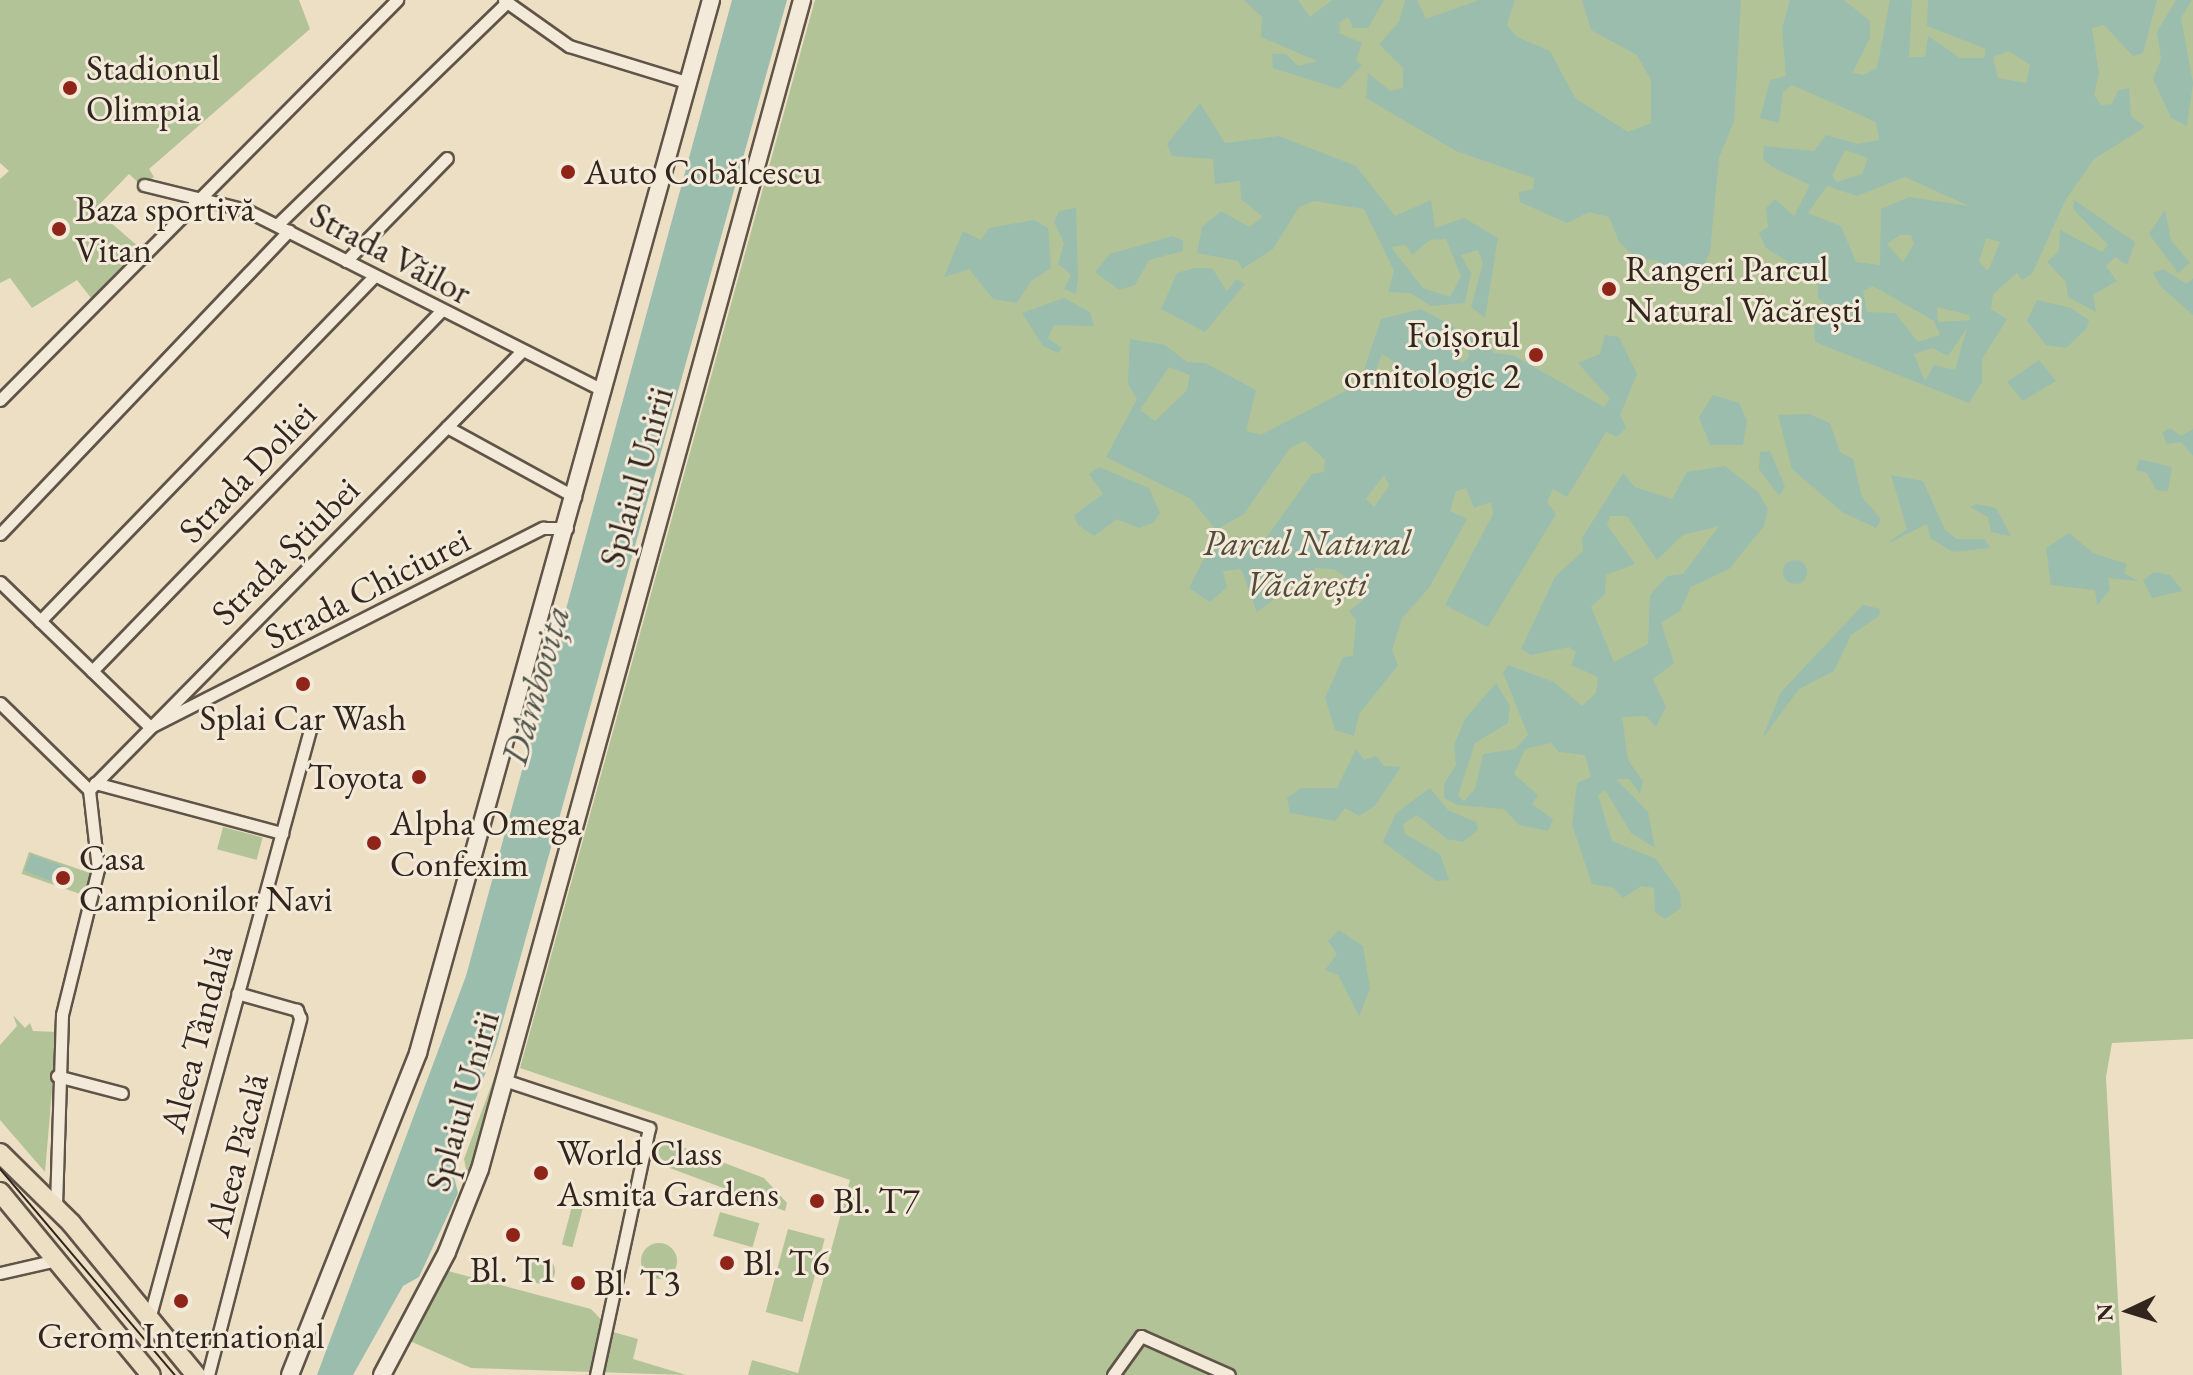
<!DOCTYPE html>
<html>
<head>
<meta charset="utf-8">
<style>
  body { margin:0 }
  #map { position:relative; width:2193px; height:1375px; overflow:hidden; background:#eddfc4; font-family:"EB Garamond",serif }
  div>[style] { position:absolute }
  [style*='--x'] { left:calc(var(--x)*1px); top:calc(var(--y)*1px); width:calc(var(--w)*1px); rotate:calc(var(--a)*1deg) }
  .green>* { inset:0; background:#b3c398; transform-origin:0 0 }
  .round { border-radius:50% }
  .water>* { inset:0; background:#9abdae; transform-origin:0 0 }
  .roads { filter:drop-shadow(2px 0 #605448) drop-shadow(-2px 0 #605448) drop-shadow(0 2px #605448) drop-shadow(0 -2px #605448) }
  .street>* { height:11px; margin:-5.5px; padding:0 5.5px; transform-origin:5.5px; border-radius:5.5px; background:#f3ead9 }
  .secondary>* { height:16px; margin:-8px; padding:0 8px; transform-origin:8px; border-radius:8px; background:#f3ead9 }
  .primary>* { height:18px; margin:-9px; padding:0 9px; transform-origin:9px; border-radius:9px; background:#eddfc4 }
  .tram>* { height:2px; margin:-1px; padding:0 1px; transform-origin:1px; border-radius:1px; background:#31251e }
  .dots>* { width:22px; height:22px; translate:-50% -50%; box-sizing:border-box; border:4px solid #f3ead9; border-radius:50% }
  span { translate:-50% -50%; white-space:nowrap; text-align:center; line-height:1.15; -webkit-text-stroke:6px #f3ead9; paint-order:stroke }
  .poi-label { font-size:36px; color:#31251e }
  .left { translate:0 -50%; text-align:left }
  .right { translate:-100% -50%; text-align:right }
  .street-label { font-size:36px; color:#31251e }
  .park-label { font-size:36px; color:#524c3c; font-style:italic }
  .water-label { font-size:38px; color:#505349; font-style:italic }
  .north { position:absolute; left:2089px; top:1271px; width:80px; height:80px; -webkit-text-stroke:6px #f3ead9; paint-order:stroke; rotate:266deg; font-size:22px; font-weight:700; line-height:32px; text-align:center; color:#31251e }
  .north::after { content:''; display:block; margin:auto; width:28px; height:36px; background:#31251e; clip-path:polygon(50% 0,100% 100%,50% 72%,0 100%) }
</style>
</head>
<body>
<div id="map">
  <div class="green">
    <i style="clip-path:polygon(0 0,299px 0,310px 29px,149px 169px,154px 177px,142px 186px,129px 174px,95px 209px,140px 248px,91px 298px,77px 280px,32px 308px,10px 278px,0 283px,0 179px,9px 171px,0 163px)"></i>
    <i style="clip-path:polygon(815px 0,2193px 0,2193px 1039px,2112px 1043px,2106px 1077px,2122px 1375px,748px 1375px,752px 1360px,798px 1373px,850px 1180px,520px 1068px)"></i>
    <i style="left:223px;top:827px;width:41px;height:23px;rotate:15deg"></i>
    <i style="left:29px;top:852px;width:69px;height:23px;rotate:19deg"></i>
    <i style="clip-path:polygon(13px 1015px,25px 1028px,30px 1023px,33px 1031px,57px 1032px,45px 1172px,0 1120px,0 1045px,17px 1026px)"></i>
    <i style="clip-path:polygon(503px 1054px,510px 1056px,471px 1196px,464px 1159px)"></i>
    <i style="clip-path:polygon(664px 1140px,764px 1178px,787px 1203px,785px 1211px,659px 1164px,654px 1153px)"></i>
    <i style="left:574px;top:1199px;width:11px;height:47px;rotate:15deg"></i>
    <i style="left:720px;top:1212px;width:41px;height:25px;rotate:16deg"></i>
    <i style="left:788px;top:1229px;width:38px;height:86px;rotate:15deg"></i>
    <i class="round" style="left:641px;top:1243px;width:36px;height:36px"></i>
    <i class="round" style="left:529px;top:1258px;width:26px;height:26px"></i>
    <i style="clip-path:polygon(448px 1271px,591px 1309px,613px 1332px,638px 1339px,633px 1359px,686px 1375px,471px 1368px,410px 1341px)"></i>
  </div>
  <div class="water">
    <i style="clip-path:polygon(732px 0,787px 0,496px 1045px,451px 1164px,458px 1193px,419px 1277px,403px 1286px,353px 1375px,317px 1375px,466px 976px)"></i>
    <i style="clip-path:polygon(1244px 0,1298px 0,1310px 17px,1332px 0,1384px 0,1368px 28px,1353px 28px,1348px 17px,1340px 22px,1339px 33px,1362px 43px,1356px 60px,1362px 65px,1339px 89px,1273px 68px,1272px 54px,1286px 54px,1298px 66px,1317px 61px,1261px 37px,1262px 17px)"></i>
    <i style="clip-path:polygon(1405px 0,1417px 0,1426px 19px,1479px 0,1515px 0,1507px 25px,1517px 37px,1550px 51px,1575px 98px,1628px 132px,1651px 123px,1651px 80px,1637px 55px,1591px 30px,1582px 0,1741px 0,1734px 121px,1719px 158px,1710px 252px,1700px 275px,1669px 274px,1658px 261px,1635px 257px,1619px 242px,1609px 217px,1589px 212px,1567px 223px,1520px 202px,1519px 192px,1533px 189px,1534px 178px,1456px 151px,1366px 98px,1368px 73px,1390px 91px,1403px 88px,1403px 68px,1379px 44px,1399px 22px)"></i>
    <i style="clip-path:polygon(evenodd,1790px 0,1844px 0,1870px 21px,1870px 38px,1852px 73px,1863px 75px,1877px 68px,1890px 0,1912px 0,1909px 57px,1925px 57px,1928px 36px,1960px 58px,1984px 58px,1986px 49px,1927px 26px,1928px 0,2157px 0,2143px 53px,2133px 56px,2104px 25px,2092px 28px,2099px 73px,2094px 95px,2101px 105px,2112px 104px,2118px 90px,2129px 88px,2131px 116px,2145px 127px,2094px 159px,2065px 201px,2032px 274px,2022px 280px,2017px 273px,1993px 294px,1991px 309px,2007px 319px,1982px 359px,1982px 382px,1969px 403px,1815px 342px,1814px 326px,1828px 306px,1818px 298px,1818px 281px,1766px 248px,1759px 233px,1768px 227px,1766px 208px,1775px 199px,1794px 216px,1810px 185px,1774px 168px,1763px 159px,1764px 146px,1814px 151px,1826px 135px,1858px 144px,1879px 140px,1876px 122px,1792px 85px,1783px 92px,1779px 123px,1760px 118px,1770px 80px,1786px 76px,1782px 28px,1790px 0,2009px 51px,2030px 65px,2026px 83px,1998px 78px,1993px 57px,2009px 51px,1790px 0,1845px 150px,1868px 158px,1862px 174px,1837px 182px,1832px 176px,1845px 150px,1790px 0,1905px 177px,1969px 206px,1909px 197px,1881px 209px,1880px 265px,1856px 262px,1841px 226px,1808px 213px,1827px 186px,1857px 196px,1905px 177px,1790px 0,1900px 235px,1911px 235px,1914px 244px,1903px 262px,1887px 244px,1900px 235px,1790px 0,1986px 238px,2000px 242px,1988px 271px,1979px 262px,1986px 238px,1790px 0,1873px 286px,1934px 321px,1940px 335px,1918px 342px,1895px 313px,1867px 312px,1863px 291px,1873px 286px,1790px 0,1937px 307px,1969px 315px,1970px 320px,1938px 322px,1937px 307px,1790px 0,1967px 328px,1955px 370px,1934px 365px,1925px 381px,1914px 354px,1932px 348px,1948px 356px,1967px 328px)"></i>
    <i style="clip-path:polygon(2176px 0,2192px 0,2181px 18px,2193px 83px,2187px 126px,2171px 118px,2153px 79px,2161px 59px,2157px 32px)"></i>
    <i style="clip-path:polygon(evenodd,1200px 103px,1225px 143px,1279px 136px,1356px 166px,1395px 216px,1431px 200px,1435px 228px,1464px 218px,1498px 238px,1485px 318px,1471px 307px,1483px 263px,1478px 250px,1461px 255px,1471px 273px,1465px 303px,1431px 306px,1410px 293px,1388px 292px,1394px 271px,1364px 209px,1314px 201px,1299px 207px,1273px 249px,1242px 269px,1238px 261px,1197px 253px,1202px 227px,1221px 211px,1249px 227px,1263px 217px,1241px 199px,1240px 181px,1215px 184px,1213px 159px,1172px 156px,1167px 144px,1200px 103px,1446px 239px,1461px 276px,1450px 297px,1423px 288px,1391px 247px,1406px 245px,1412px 255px,1430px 240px,1446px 239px)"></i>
    <i style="clip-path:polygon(2074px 200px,2135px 242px,2127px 265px,2115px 257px,2106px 266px,2117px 281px,2093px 295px,2096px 312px,2068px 297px,2066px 282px,2047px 262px,2059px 251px,2060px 230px,2102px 252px,2108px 245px,2073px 209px)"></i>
    <i style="clip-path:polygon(1076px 208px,1078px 279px,1076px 294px,1064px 289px,1071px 275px,1058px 264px,1064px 243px,1054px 222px,1059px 211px)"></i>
    <i style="clip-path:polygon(2165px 210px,2171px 240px,2190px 263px,2178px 273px,2149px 234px)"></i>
    <i style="clip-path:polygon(1034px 220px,1048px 228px,1051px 268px,1031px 281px,1017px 303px,993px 299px,969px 269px,944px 277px,963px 231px,981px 240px,989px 228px)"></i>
    <i style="clip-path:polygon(1173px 236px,1183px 241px,1183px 251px,1149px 260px,1135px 285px,1119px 290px,1095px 272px,1110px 254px)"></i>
    <i style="clip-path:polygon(1194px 268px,1212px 268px,1227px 291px,1236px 279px,1245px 284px,1205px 332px,1161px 309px,1177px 273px)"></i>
    <i style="clip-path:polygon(2163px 269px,2187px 284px,2193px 278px,2193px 315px,2161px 287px,2153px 273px)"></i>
    <i style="clip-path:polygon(1064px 298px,1090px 312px,1094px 326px,1054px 325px,1048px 338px,1062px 348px,1058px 353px,1043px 346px,1022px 313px)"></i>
    <i style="clip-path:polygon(2037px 300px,2071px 308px,2089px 320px,2087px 328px,2066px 348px,2046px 345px,2027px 321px)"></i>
    <i style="clip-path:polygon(evenodd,1421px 309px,1455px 327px,1447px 342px,1462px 363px,1469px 357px,1467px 335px,1478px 335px,1494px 353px,1513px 355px,1604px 407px,1610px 399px,1578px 363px,1600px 354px,1605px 335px,1619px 337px,1637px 374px,1620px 415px,1626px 428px,1617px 437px,1606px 432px,1567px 497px,1553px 489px,1547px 502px,1556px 514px,1488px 627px,1445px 605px,1493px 514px,1491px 502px,1474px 508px,1466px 488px,1456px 491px,1450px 511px,1467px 519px,1429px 588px,1402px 618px,1392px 650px,1398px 665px,1359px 714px,1354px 736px,1335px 730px,1325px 698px,1343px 657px,1353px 656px,1356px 620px,1349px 611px,1364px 599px,1361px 586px,1333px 569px,1316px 568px,1257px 612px,1241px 569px,1223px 571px,1227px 587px,1210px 602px,1189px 588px,1207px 553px,1237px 536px,1255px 544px,1266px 538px,1312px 474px,1324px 472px,1325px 460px,1305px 441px,1290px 448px,1244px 514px,1216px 530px,1191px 499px,1106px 457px,1137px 399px,1128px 384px,1130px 339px,1165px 345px,1187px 362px,1205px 363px,1256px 390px,1246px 431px,1261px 435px,1359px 384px,1381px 319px,1421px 309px,1382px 354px,1399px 365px,1395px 373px,1407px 374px,1407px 389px,1375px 372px,1382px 354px,1421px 309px,1169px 367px,1190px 375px,1187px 390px,1155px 421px,1140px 410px,1169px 367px,1421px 309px,1384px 475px,1389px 486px,1374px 507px,1366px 499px,1384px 475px)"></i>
    <i style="clip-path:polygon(2039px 360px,2056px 381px,2023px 401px,2007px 382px)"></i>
    <i style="clip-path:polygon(1713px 395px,1739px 403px,1747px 420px,1743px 445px,1710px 445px,1699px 417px)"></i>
    <i style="clip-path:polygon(1809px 414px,1830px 423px,1840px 452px,1853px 459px,1862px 497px,1881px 519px,1876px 528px,1842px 512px,1792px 469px,1778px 415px)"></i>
    <i style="clip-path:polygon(2170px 428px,2181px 436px,2193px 429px,2193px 456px,2181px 442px,2167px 444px,2162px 433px)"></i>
    <i style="clip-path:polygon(1770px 451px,1785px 486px,1779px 496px,1759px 469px,1760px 452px)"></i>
    <i style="clip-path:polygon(2139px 459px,2172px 467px,2168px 491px,2156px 490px,2147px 473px,2136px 470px)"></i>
    <i style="clip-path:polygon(evenodd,1725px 466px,1758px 492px,1768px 509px,1764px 526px,1729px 569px,1691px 587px,1680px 611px,1661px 623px,1674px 663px,1653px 679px,1666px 707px,1656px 727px,1646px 716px,1622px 717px,1628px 760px,1643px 781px,1640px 794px,1629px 779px,1616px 779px,1648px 812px,1655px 848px,1631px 833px,1605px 790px,1598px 795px,1612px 841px,1656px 859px,1680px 893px,1681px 908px,1665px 919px,1655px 912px,1654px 888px,1641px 886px,1623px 898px,1614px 888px,1592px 884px,1572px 825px,1577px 783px,1591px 777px,1585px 755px,1559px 752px,1551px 743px,1525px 749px,1514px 774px,1538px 795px,1532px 804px,1553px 819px,1548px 831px,1519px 825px,1504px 809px,1457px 805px,1444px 798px,1444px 784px,1456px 765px,1454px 745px,1465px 719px,1496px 683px,1510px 706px,1508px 723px,1475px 743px,1458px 796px,1464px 801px,1475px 789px,1483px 754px,1515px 749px,1528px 735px,1503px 673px,1508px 665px,1554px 682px,1582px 706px,1596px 693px,1598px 677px,1571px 665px,1576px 652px,1569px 647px,1531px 655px,1521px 649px,1555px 577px,1583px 551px,1582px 538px,1623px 473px,1635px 487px,1672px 499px,1687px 472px,1725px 466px,1610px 516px,1627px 516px,1657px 560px,1683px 535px,1719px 526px,1683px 574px,1667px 576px,1650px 595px,1648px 644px,1614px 662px,1591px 607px,1605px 594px,1606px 575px,1635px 564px,1607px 525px,1610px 516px)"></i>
    <i style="clip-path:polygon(1099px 467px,1149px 488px,1160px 513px,1153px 523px,1139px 528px,1117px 519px,1094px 536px,1078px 525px,1074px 515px,1103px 494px,1089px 474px)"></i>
    <i style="clip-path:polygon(1891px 475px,1923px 481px,1945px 530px,1957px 539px,1985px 539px,1990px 548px,1953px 552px,1930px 538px,1927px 524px,1885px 545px,1907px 529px)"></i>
    <i style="clip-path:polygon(1976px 504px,1996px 508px,2011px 536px,1991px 532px,1988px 517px,1970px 507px)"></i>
    <i style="clip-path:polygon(2069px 533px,2093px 553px,2127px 564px,2124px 573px,2138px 581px,2108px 578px,2110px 589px,2097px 606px,2095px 590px,2051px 585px,2046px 548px)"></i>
    <i class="round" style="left:1783px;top:560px;width:24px;height:24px"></i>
    <i style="clip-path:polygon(2154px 572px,2170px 575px,2183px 591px,2152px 598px,2143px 580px)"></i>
    <i style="clip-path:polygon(1863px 605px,1880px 609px,1879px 616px,1851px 635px,1834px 671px,1799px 689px,1762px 739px,1781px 692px)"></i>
    <i style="clip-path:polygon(1356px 749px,1364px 760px,1376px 756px,1384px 766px,1401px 767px,1375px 806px,1359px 816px,1345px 808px,1335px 821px,1290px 813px,1287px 798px,1301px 788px,1337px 788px)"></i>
    <i style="clip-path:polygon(1430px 788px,1448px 810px,1476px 822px,1478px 830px,1463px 842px,1447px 839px,1417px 815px,1403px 824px,1405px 834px,1440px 854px,1449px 880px,1436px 881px,1383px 842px,1396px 813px)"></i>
    <i style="left:31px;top:854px;width:40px;height:18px;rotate:21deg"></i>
    <i style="clip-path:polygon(1339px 930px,1363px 946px,1370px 989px,1359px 1016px,1338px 975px,1325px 970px,1337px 954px,1328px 941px)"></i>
  </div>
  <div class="roads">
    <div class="street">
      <i style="--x:504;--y:0;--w:80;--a:35.3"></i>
      <i style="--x:569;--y:46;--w:126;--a:17.1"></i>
      <i style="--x:144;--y:185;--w:105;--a:13.8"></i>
      <i style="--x:246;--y:210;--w:401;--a:26.8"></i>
      <i style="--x:277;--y:225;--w:320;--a:-44.1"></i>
      <i style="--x:346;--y:261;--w:144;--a:-45.6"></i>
      <i style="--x:0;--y:400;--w:564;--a:-45.22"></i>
      <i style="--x:447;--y:427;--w:146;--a:28.7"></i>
      <i style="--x:0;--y:534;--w:419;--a:-46.4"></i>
      <i style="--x:0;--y:582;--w:209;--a:44"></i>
      <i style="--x:150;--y:727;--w:441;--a:-26.9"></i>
      <i style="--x:543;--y:528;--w:24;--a:0"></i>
      <i style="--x:40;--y:621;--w:480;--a:-45.9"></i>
      <i style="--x:92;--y:671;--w:501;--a:-45.89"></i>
      <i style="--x:0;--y:703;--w:124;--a:44.3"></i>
      <i style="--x:89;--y:790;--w:80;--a:83.5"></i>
      <i style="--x:98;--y:869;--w:150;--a:103.9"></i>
      <i style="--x:62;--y:1015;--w:192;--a:91.8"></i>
      <i style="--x:95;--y:783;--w:194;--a:15"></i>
      <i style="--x:89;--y:790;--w:615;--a:-45.4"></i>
      <i style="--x:57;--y:1076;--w:67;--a:14.7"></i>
      <i style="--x:504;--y:1080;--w:153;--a:18.3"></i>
      <i style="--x:649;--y:1128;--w:253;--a:102.1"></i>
      <i style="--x:0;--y:1273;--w:53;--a:-13"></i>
      <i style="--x:149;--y:1319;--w:615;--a:-74.72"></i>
      <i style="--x:208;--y:1375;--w:369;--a:-75.5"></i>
      <i style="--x:300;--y:1018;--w:9;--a:-111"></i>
      <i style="--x:297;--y:1010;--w:62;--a:-164.2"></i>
      <i style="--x:1113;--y:1375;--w:48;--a:-54.3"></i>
      <i style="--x:1141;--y:1336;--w:96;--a:23.9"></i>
    </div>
    <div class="secondary">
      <i style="--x:290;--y:1375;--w:347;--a:-68.3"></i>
      <i style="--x:418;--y:1053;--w:1093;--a:-74.45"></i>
      <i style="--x:382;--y:1375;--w:139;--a:-62.1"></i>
      <i style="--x:447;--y:1252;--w:89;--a:-68.3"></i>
      <i style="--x:480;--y:1169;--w:1213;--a:-74.6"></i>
    </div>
    <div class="primary">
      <i style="--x:0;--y:1153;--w:100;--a:44.6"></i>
      <i style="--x:71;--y:1223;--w:197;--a:50.6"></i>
      <i style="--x:0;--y:1192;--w:237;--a:50.5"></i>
    </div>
  </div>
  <div class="tram">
    <i style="--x:0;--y:1169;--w:270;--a:49.7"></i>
  </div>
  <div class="dots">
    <i style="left:70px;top:88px;background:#8f2418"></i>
    <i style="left:568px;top:172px;background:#8f2418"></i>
    <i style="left:59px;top:229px;background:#8f2418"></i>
    <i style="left:1609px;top:289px;background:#8f2418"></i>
    <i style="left:1536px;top:355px;background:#8f2418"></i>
    <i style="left:303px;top:684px;background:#8f2418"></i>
    <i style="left:419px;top:777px;background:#8f2418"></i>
    <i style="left:374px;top:843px;background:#8f2418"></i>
    <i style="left:63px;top:878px;background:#8f2418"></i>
    <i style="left:541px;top:1173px;background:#8f2418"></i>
    <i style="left:817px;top:1201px;background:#8f2418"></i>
    <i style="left:513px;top:1235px;background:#8f2418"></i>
    <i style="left:727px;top:1263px;background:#8f2418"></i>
    <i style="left:578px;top:1283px;background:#8f2418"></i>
    <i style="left:181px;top:1301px;background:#8f2418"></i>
  </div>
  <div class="poi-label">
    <span class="left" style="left:86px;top:88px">Stadionul<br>Olimpia</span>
    <span class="left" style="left:584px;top:172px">Auto Cobălcescu</span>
    <span class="left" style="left:75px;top:229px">Baza sportivă<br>Vitan</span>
    <span class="left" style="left:1625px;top:289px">Rangeri Parcul<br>Natural Văcărești</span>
    <span class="right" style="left:1520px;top:355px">Foișorul<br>ornitologic 2</span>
    <span style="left:303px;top:718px">Splai Car Wash</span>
    <span class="right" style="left:403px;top:777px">Toyota</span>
    <span class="left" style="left:390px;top:843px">Alpha Omega<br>Confexim</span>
    <span class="left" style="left:79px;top:878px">Casa<br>Campionilor Navi</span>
    <span class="left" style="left:557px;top:1173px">World Class<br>Asmita Gardens</span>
    <span class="left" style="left:833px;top:1201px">Bl. T7</span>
    <span class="left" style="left:743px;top:1263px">Bl. T6</span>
    <span style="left:513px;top:1270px">Bl. T1</span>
    <span class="left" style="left:594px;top:1283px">Bl. T3</span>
    <span style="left:181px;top:1336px">Gerom International</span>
  </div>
  <div class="street-label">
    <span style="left:391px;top:253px;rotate:28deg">Strada Văilor</span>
    <span style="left:247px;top:472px;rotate:-46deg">Strada Doliei</span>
    <span style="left:636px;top:477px;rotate:-74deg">Splaiul Unirii</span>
    <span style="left:285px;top:551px;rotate:-45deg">Strada Știubei</span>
    <span style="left:367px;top:588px;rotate:-27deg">Strada Chiciurei</span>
    <span style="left:196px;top:1039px;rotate:-75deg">Aleea Tândală</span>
    <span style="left:462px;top:1101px;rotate:-74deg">Splaiul Unirii</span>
    <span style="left:236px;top:1155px;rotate:-76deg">Aleea Păcală</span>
  </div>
  <div class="park-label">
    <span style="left:1307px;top:563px">Parcul Natural<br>Văcărești</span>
  </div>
  <div class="water-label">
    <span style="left:535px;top:685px;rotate:-74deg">Dâmbovița</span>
  </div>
  <div class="north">N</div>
</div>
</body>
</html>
